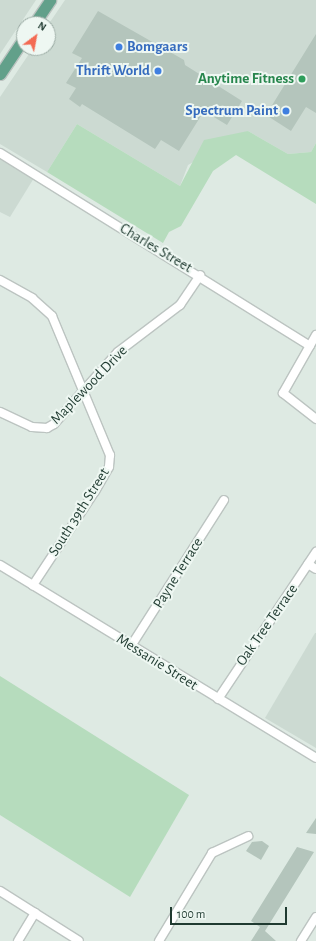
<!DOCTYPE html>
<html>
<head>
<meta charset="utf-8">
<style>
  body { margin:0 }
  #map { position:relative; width:316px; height:941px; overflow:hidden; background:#deeae3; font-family:"Alegreya Sans",sans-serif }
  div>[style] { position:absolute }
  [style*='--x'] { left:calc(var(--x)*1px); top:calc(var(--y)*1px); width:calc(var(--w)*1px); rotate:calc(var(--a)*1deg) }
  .built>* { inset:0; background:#ccdad2 }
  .green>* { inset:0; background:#b6dcbd }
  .building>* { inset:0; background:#b4c5bc }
  .roads { filter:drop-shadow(1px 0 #bcc4c1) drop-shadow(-1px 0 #bcc4c1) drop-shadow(0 1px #bcc4c1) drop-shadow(0 -1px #bcc4c1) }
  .minor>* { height:8px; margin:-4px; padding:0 4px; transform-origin:4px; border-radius:4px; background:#fff }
  .major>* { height:11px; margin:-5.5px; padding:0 5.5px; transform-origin:5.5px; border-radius:5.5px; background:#62a08a }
  .dots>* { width:11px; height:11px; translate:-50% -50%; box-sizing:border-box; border:2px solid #eef7f2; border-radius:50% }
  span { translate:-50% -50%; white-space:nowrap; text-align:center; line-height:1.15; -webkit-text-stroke:4px #eef7f2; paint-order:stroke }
  .shop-label { font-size:15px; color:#366cbe; font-weight:700 }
  .left { translate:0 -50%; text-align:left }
  .right { translate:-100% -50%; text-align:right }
  .leisure-label { font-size:15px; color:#27864d; font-weight:700 }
  .street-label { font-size:15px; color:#1f3a30 }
  .north { position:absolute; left:16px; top:16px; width:40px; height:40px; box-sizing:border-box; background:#eef7f2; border:1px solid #9baba4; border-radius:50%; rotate:32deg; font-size:11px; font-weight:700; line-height:16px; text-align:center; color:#1f3a30 }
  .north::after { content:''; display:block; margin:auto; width:14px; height:18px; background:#f36a53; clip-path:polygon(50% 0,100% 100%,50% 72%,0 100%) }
  .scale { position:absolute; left:170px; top:907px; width:117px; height:18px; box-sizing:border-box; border:2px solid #1f3a30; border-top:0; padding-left:5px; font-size:12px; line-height:14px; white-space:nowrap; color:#1f3a30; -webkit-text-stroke:3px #eef7f2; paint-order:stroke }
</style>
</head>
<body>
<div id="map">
  <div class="built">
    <i style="clip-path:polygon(0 0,36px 0,0 54px)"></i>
    <i style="clip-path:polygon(65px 0,316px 0,316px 143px,311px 152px,288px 154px,248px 131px,188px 165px,180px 186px,77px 124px,47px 172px,0 144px,0 97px,33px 48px,48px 48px,48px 25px)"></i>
    <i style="clip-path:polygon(0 157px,34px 178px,10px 217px,0 212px)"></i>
    <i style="clip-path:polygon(315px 633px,316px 633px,316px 748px,265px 718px)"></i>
  </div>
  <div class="green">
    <i style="clip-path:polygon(77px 124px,180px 186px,204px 140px,248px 131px,288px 154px,311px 152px,316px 143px,316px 204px,236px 155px,213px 171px,181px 226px,169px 232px,163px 243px,47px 172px)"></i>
    <i style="clip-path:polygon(0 676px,189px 795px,130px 897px,0 815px)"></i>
  </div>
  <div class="building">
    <i style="clip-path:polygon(98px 11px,184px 60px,185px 65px,242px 101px,227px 125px,204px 111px,179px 151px,161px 140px,155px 149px,82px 104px,80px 107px,69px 99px,76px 88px,66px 83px,82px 58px,72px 53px)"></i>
    <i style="clip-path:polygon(316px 34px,316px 113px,306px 107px,291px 131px,266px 115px)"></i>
    <i style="clip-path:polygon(316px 818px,316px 834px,306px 833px)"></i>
    <i style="clip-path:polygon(262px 841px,269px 846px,261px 860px,246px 851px,252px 842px)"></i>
    <i style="clip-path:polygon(297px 847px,314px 852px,265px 931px,276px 941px,251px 941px,260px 927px,251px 921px)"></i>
  </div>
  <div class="roads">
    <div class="minor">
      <i style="--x:0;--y:153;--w:365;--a:31.9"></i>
      <i style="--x:0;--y:280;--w:37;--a:29"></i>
      <i style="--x:32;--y:298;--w:27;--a:42"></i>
      <i style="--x:52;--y:316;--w:151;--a:67.4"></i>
      <i style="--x:110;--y:455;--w:12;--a:95"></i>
      <i style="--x:109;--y:467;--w:28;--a:120"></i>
      <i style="--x:95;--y:491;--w:113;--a:123.4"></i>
      <i style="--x:316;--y:335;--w:67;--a:119.6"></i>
      <i style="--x:283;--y:393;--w:42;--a:38.2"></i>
      <i style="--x:0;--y:412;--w:35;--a:25"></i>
      <i style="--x:32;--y:427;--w:15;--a:4"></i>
      <i style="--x:47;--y:428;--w:8;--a:-30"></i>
      <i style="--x:54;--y:424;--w:96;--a:-48.4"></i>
      <i style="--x:118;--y:352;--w:78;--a:-37.2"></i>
      <i style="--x:180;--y:305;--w:36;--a:-56"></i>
      <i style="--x:308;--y:564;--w:9;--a:32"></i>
      <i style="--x:0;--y:565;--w:370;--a:31.4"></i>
      <i style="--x:131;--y:646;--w:173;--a:-57.5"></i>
      <i style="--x:218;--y:699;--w:177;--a:-56.3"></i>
      <i style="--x:0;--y:891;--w:93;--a:32.3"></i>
      <i style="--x:18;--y:941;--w:33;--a:-59"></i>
      <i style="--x:159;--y:941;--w:103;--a:-58.9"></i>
      <i style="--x:212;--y:853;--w:40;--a:-25"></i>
      <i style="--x:301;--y:941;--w:28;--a:-58"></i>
    </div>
    <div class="major">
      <i style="--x:34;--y:24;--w:29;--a:-56"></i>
      <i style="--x:0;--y:74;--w:43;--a:-56.3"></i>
    </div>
  </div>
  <div class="dots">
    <i style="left:119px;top:47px;background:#3f7fe0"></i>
    <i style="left:158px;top:71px;background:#3f7fe0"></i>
    <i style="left:302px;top:79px;background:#2e9e5b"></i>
    <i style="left:286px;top:111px;background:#3f7fe0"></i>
  </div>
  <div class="shop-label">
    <span class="left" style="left:127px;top:47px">Bomgaars</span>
    <span class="right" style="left:150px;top:71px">Thrift World</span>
    <span class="right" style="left:278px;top:111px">Spectrum Paint</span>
  </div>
  <div class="leisure-label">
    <span class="right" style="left:294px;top:79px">Anytime Fitness</span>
  </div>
  <div class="street-label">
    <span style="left:156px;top:248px;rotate:31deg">Charles Street</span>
    <span style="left:89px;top:385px;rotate:-46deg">Maplewood Drive</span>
    <span style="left:79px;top:512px;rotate:-58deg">South 39th Street</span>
    <span style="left:178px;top:573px;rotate:-58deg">Payne Terrace</span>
    <span style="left:267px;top:625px;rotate:-55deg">Oak Tree Terrace</span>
    <span style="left:157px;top:662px;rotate:32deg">Messanie Street</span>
  </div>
  <div class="north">N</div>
  <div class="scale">100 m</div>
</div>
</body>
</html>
